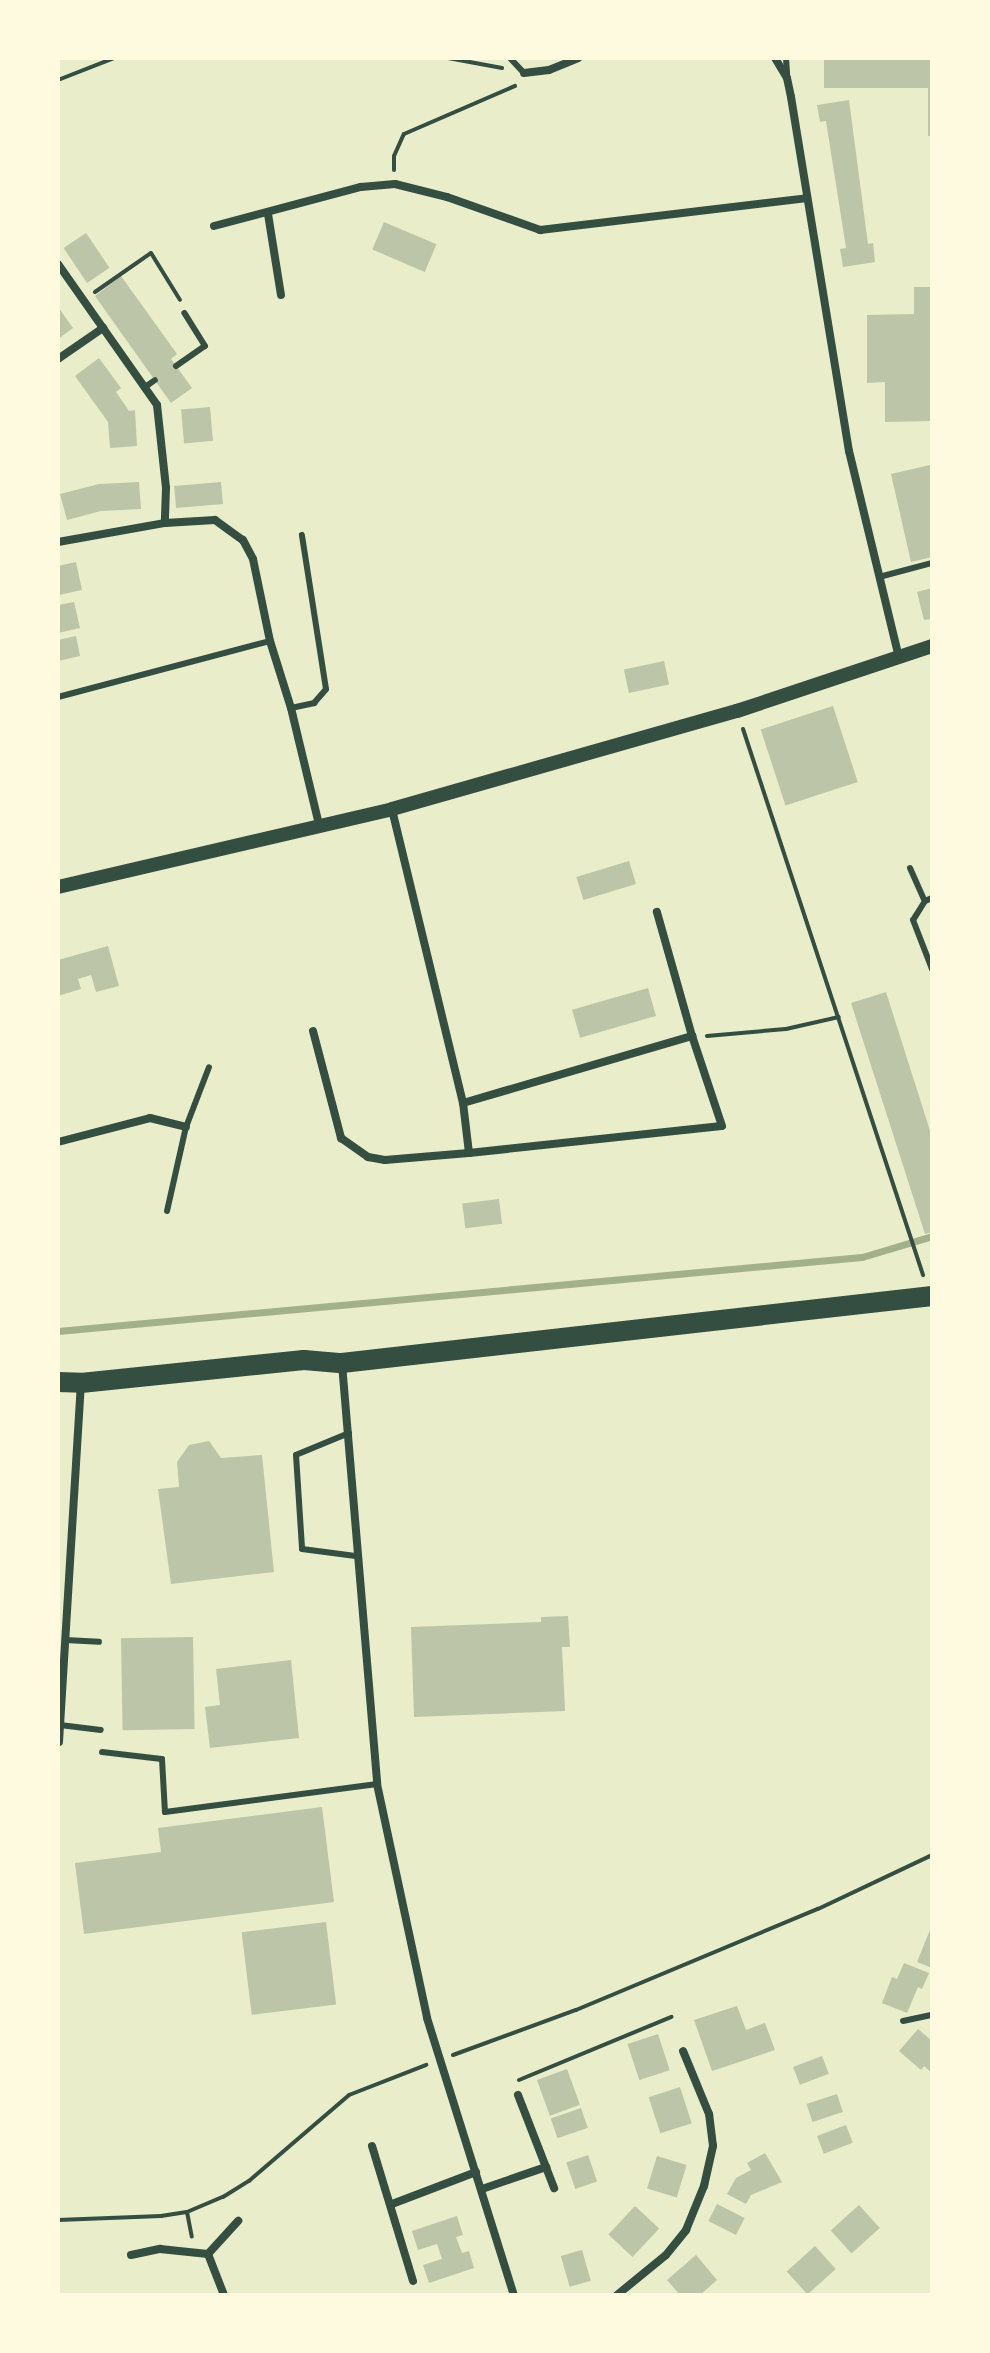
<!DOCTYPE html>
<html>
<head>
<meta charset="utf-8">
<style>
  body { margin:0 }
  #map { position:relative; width:990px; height:2353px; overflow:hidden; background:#e9edc9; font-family:Overpass,sans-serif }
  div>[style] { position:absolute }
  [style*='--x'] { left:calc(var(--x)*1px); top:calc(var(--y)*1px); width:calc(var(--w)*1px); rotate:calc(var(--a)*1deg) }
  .stream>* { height:7px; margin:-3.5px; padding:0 3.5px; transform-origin:3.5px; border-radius:3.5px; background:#a3b18a }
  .building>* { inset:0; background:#bcc5a7; transform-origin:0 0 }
  .path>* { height:4px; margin:-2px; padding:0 2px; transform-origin:2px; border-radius:2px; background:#344e41 }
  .service>* { height:6px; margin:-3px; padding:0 3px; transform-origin:3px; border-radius:3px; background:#344e41 }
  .minor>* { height:8px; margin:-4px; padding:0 4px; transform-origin:4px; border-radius:4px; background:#344e41 }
  .tertiary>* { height:14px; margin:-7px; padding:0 7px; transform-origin:7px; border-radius:7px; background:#344e41 }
  .primary>* { height:20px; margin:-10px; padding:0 10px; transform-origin:10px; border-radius:10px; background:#344e41 }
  span { translate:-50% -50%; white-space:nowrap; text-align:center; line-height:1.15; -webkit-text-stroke:7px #fefae0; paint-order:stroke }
  .frame { position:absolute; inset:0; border:60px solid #fefae0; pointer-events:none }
</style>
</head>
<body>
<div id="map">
  <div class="stream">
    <i style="--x:58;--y:1331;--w:807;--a:-5.26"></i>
    <i style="--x:862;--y:1257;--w:73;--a:-16.7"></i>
  </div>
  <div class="building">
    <i style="clip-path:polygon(824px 58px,932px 58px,932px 136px,928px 136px,928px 88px,824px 88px)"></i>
    <i style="clip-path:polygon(849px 100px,868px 244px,873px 243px,875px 262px,843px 267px,840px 249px,846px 248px,826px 121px,820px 122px,817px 105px)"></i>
    <i style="left:384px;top:222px;width:57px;height:30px;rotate:23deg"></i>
    <i style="left:86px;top:233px;width:42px;height:27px;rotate:56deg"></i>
    <i style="clip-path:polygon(121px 276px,177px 354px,171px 359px,192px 388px,171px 403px,95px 296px)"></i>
    <i style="clip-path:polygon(914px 287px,932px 287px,932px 421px,885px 422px,885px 382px,867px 383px,867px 315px,914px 314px)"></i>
    <i style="clip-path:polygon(58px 307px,73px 328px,58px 339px)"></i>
    <i style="clip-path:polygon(99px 358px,121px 388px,116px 392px,129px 411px,135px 410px,137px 446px,110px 448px,108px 422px,75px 376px)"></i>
    <i style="left:210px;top:407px;width:34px;height:29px;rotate:85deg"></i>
    <i style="clip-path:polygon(930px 465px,932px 557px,911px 562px,891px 474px)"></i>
    <i style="clip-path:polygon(139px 482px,141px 509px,101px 511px,67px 520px,60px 494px,99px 484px)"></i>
    <i style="left:221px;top:482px;width:22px;height:47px;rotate:85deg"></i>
    <i style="clip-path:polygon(76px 562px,82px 590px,59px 595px,58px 566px)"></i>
    <i style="clip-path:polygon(932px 588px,932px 619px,924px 620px,917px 592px)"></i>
    <i style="clip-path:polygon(74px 602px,80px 628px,58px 633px,58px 605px)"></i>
    <i style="clip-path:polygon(76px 636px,80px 656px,58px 661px,58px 640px)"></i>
    <i style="left:664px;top:661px;width:24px;height:41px;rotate:78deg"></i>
    <i style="left:833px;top:706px;width:80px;height:76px;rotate:72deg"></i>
    <i style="left:629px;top:861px;width:24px;height:55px;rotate:73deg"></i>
    <i style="clip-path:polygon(108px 946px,119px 986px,96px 992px,91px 975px,78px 979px,81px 989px,58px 996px,58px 960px)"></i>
    <i style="left:648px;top:988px;width:29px;height:79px;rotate:74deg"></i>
    <i style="clip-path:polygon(886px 992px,932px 1137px,932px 1232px,925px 1234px,851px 1003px)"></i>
    <i style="left:499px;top:1199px;width:25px;height:37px;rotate:83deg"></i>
    <i style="clip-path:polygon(209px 1441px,221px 1458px,262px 1455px,274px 1572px,171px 1584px,158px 1489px,179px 1487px,177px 1462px,189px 1445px)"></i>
    <i style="clip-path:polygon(568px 1616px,570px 1647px,562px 1647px,565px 1711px,414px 1717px,411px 1627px,541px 1622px,541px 1617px)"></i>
    <i style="left:193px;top:1637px;width:92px;height:72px;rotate:89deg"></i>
    <i style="clip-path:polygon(291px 1660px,299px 1738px,210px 1748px,205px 1707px,220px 1705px,216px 1669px)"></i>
    <i style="clip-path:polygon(322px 1807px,334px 1902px,84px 1934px,75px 1863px,161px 1852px,158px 1828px)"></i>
    <i style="left:326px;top:1922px;width:83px;height:85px;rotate:83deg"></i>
    <i style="clip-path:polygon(932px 1925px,932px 1968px,917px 1962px)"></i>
    <i style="clip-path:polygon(904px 1963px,929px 1973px,922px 1989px,918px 1987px,907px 2013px,882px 2003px,892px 1977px,897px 1979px)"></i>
    <i style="clip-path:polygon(737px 2006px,746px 2030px,765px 2023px,775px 2050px,712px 2071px,694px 2020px)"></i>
    <i style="clip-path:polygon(918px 2029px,932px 2041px,932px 2073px,924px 2066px,921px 2070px,899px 2051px)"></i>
    <i style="left:658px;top:2034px;width:38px;height:32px;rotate:72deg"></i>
    <i style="left:822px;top:2056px;width:19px;height:31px;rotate:69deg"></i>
    <i style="left:567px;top:2069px;width:38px;height:32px;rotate:70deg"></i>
    <i style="left:680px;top:2087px;width:38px;height:33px;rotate:72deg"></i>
    <i style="left:837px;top:2094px;width:19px;height:32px;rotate:72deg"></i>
    <i style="left:581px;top:2108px;width:21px;height:32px;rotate:71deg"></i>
    <i style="left:846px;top:2125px;width:19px;height:31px;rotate:69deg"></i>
    <i style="clip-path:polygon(765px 2153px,782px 2182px,751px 2195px,746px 2204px,727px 2194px,736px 2178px,751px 2170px,747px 2163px)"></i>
    <i style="left:588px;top:2155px;width:28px;height:23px;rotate:71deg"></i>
    <i style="left:657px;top:2156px;width:31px;height:34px;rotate:17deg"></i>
    <i style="left:717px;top:2204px;width:31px;height:19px;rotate:27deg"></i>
    <i style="left:859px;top:2205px;width:31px;height:38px;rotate:48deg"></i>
    <i style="left:635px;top:2206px;width:33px;height:39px;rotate:43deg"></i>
    <i style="clip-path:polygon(457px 2216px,463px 2235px,456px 2237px,462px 2253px,469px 2251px,474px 2268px,429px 2283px,423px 2265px,442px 2259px,437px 2244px,418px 2250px,412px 2231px)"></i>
    <i style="left:815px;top:2246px;width:31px;height:38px;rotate:48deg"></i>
    <i style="left:582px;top:2250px;width:32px;height:22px;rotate:74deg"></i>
    <i style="clip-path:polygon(696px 2255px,717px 2280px,700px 2295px,680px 2295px,667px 2280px)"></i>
  </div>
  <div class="path">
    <i style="--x:448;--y:58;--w:55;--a:10.5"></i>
    <i style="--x:58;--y:80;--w:60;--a:-21.4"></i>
    <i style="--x:394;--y:170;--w:14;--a:-90"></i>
    <i style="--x:394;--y:156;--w:24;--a:-66"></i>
    <i style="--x:404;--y:134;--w:121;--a:-23.4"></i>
    <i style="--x:95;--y:292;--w:68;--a:-34.9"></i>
    <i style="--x:151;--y:253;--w:55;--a:58.3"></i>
    <i style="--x:743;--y:729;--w:575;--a:71.75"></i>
    <i style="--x:707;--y:1036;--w:79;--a:-5.1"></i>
    <i style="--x:786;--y:1029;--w:54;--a:-12.8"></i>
    <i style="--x:453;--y:2055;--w:131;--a:-20.1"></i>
    <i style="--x:576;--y:2010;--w:262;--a:-22.7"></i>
    <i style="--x:818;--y:1909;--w:126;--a:-25.3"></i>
    <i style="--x:519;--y:2080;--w:165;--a:-22.5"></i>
    <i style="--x:187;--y:2212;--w:25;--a:79"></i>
    <i style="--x:58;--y:2220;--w:103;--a:-2.2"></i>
    <i style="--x:161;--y:2216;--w:26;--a:-9"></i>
    <i style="--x:187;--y:2212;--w:39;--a:-23"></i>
    <i style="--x:223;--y:2197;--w:31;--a:-32"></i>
    <i style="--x:249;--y:2181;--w:132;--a:-40.7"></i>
    <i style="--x:349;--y:2095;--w:83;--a:-21.3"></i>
  </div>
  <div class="service">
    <i style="--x:510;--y:58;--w:21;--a:47"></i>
    <i style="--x:786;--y:58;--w:16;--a:86"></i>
    <i style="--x:176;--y:366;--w:35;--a:-35"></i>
    <i style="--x:205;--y:346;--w:39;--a:-122"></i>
    <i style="--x:145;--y:387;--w:12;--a:-35"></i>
    <i style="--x:879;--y:577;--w:55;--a:-14.8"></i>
    <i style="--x:58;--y:697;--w:219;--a:-14.8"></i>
    <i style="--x:291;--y:708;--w:24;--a:-12"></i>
    <i style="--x:314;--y:703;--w:18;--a:-49"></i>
    <i style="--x:326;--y:689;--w:156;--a:-98.9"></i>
    <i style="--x:910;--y:868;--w:36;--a:66"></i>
    <i style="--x:925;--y:901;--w:8;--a:-23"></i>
    <i style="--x:925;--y:901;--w:22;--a:122"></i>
    <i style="--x:913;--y:920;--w:53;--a:68.8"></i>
    <i style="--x:167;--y:1211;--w:86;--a:-77.3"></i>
    <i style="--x:186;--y:1127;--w:64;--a:-69"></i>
    <i style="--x:349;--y:1433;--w:57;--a:157.5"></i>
    <i style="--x:296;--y:1455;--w:94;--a:86.3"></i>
    <i style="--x:302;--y:1549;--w:54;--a:7.4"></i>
    <i style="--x:65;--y:1640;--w:34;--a:3"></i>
    <i style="--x:60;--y:1725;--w:41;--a:7"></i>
    <i style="--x:102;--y:1752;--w:60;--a:6.7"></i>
    <i style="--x:162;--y:1759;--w:53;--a:86.8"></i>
    <i style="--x:165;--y:1812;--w:214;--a:-7.5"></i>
    <i style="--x:903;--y:2021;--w:30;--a:-12"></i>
  </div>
  <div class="minor">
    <i style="--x:775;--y:58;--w:23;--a:59"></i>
    <i style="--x:787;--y:78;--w:19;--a:78"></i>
    <i style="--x:791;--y:97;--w:359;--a:80.7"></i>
    <i style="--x:849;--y:451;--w:213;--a:76.4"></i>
    <i style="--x:524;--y:73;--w:25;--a:-7"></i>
    <i style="--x:549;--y:70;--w:31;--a:-22"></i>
    <i style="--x:268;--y:214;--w:82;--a:80.9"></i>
    <i style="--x:214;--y:226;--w:152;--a:-14.9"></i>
    <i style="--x:361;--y:187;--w:34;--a:-5"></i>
    <i style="--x:395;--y:184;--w:54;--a:14"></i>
    <i style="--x:447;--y:197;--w:99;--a:19.5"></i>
    <i style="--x:540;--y:230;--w:269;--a:-6.8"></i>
    <i style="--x:58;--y:264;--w:172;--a:54.9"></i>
    <i style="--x:157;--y:405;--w:83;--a:83.8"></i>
    <i style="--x:166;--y:488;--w:35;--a:92"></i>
    <i style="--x:58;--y:359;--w:55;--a:-34.6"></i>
    <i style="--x:58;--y:542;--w:109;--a:-10.1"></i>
    <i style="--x:165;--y:523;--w:50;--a:-3.4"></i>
    <i style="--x:215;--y:520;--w:34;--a:36"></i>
    <i style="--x:243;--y:540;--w:21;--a:62"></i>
    <i style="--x:253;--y:559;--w:84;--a:78.3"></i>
    <i style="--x:270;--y:641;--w:70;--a:72.6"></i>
    <i style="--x:291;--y:708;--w:120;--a:76.5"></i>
    <i style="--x:313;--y:1031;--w:111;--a:75.3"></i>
    <i style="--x:341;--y:1138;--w:33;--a:35"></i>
    <i style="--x:368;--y:1157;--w:17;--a:10"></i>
    <i style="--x:385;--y:1160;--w:84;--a:-4.8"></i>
    <i style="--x:469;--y:1153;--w:50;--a:-96.8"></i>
    <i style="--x:463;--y:1103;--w:302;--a:-103.6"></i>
    <i style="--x:463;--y:1103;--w:239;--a:-16.3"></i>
    <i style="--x:692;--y:1036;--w:129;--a:-105.8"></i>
    <i style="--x:58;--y:1142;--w:95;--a:-14.6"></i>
    <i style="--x:150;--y:1118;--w:37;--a:14"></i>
    <i style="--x:469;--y:1153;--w:254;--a:-6.1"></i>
    <i style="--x:722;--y:1126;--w:95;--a:-108.4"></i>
    <i style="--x:342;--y:1364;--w:421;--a:85.2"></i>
    <i style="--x:377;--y:1784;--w:239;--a:77.9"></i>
    <i style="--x:427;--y:2018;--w:290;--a:72.6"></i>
    <i style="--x:59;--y:1742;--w:359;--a:-86.5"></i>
    <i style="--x:518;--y:2095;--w:100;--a:68.8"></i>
    <i style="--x:372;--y:2146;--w:141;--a:73.1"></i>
    <i style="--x:482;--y:2189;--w:68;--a:-19"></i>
    <i style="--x:392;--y:2204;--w:90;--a:-20.9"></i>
    <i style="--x:208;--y:2254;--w:45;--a:-47.7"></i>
    <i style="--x:131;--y:2255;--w:30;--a:-12"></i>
    <i style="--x:160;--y:2249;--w:48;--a:5.9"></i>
    <i style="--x:208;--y:2254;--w:44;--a:68.7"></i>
    <i style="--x:617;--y:2295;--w:63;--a:-39.2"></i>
    <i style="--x:666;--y:2255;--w:32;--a:-51"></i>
    <i style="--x:686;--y:2230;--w:48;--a:-67.8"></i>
    <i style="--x:704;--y:2186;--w:41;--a:-77.3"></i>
    <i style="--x:713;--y:2146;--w:32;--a:-97"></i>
    <i style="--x:709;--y:2114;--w:68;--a:-112.4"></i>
  </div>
  <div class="tertiary">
    <i style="--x:58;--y:887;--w:343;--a:-13.1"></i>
    <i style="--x:392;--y:809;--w:359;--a:-15.9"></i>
    <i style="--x:737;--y:711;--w:206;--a:-18.4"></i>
  </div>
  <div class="primary">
    <i style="--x:58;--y:1382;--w:23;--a:2"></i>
    <i style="--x:81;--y:1383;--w:224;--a:-5.9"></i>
    <i style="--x:304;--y:1360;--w:38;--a:5"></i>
    <i style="--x:342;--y:1363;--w:594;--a:-6.48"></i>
  </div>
  <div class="frame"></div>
</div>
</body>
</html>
